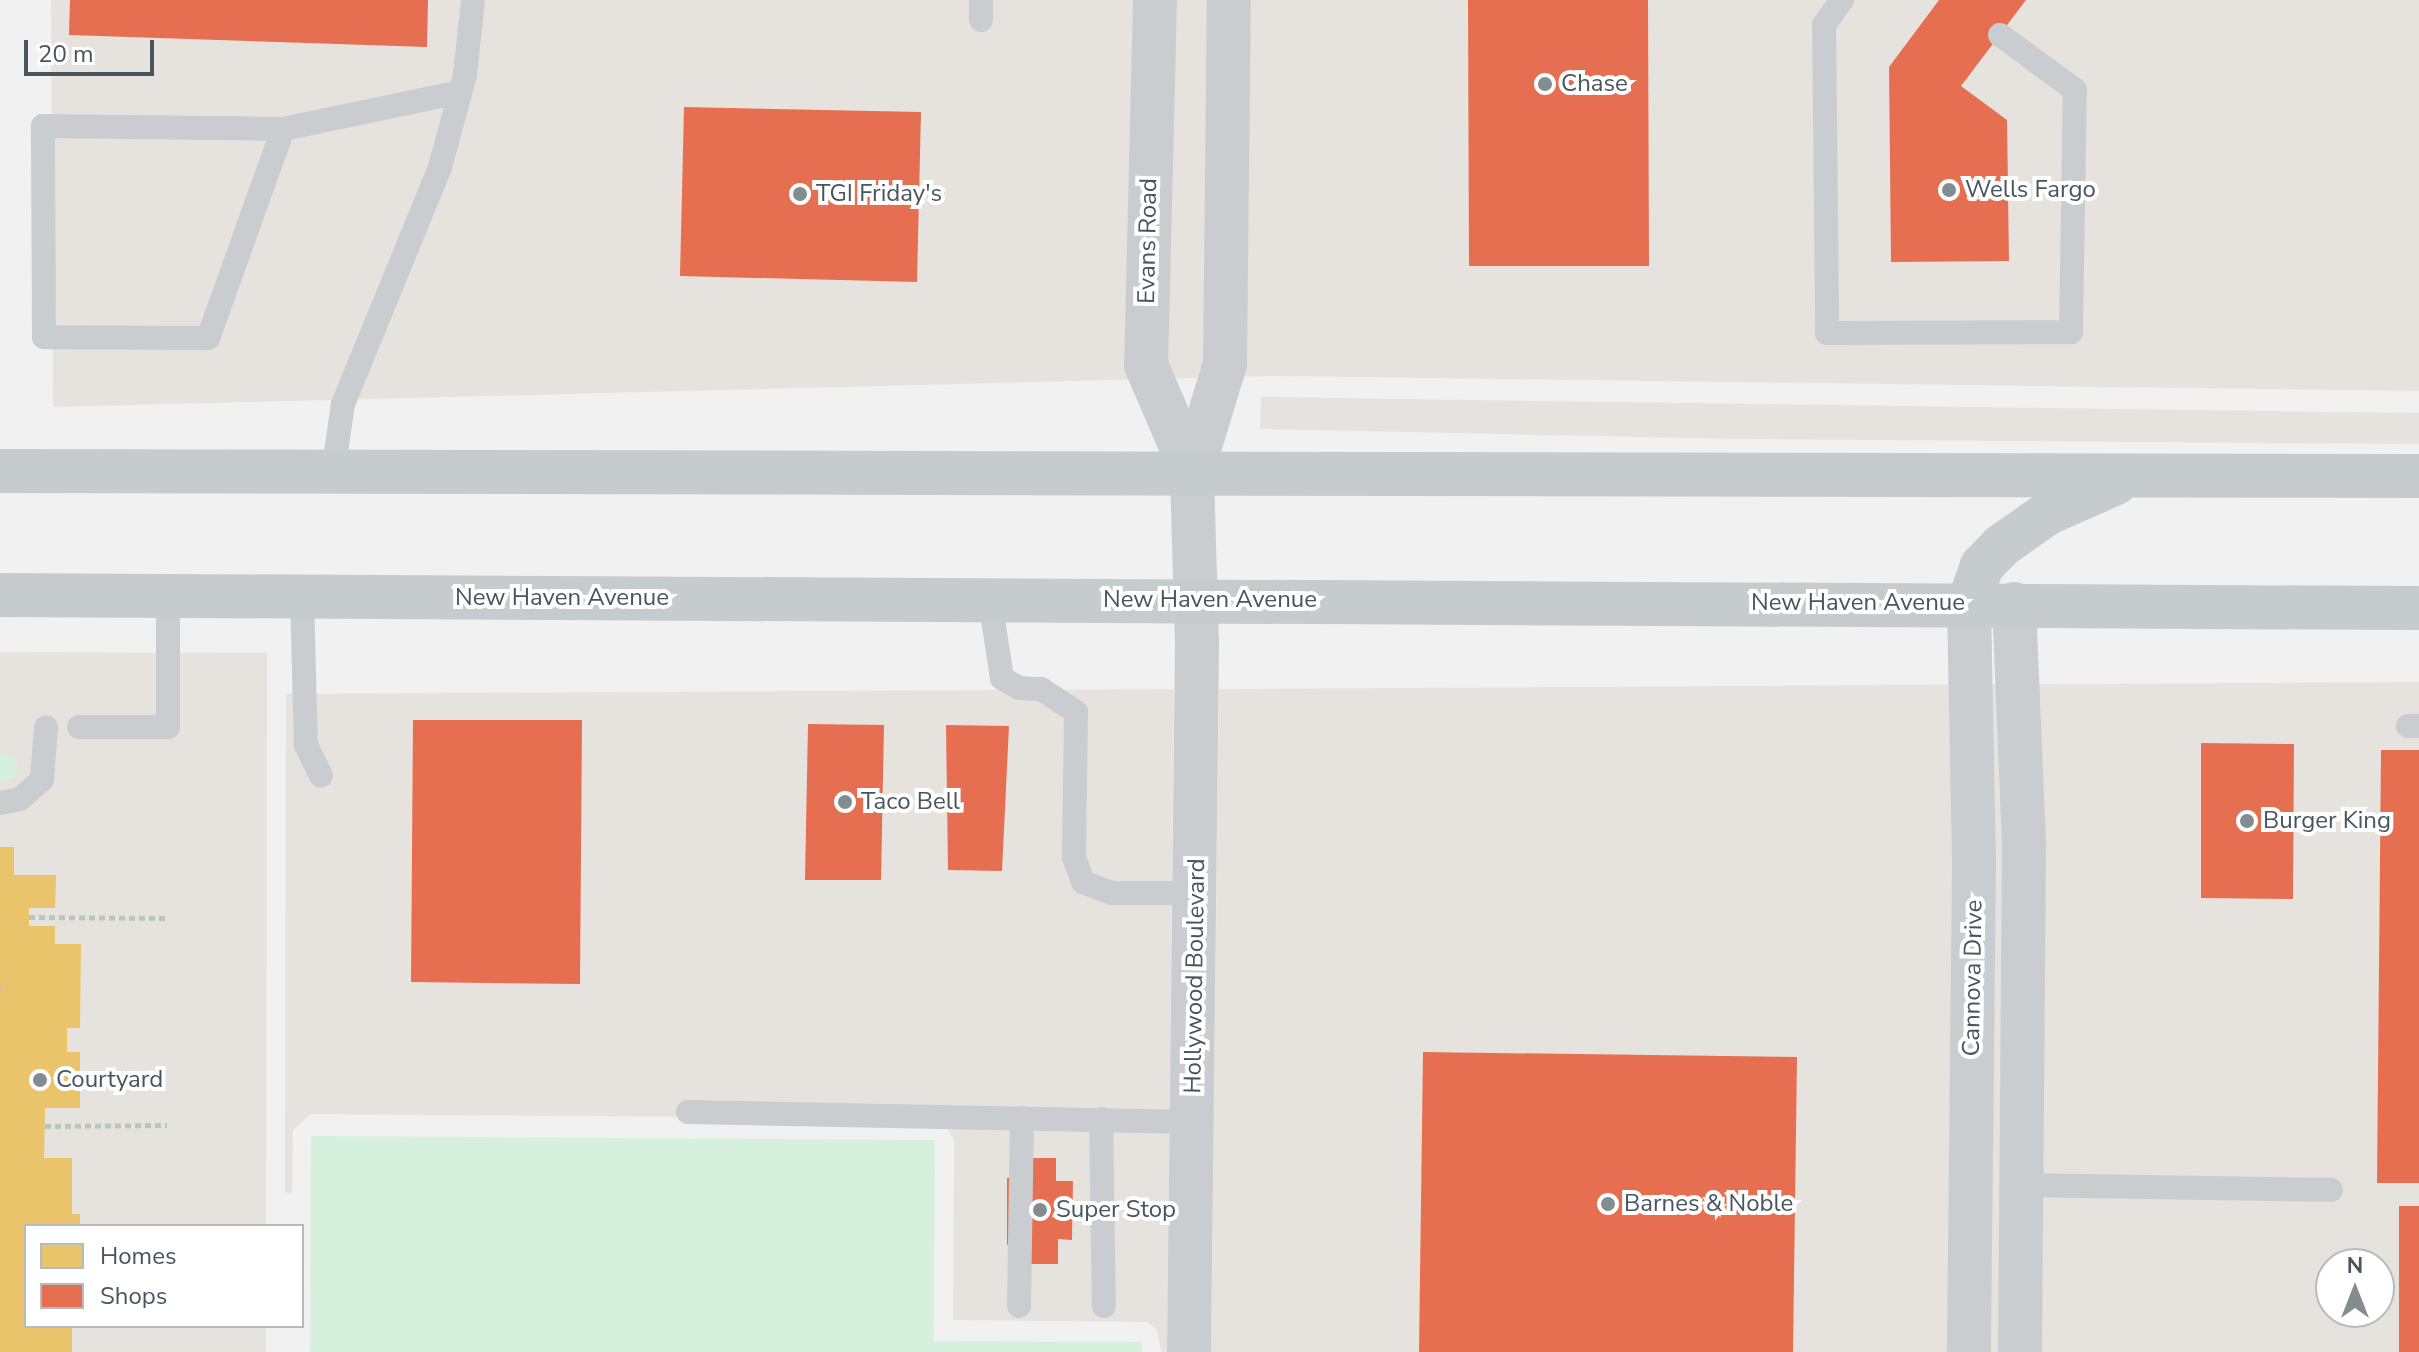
<!DOCTYPE html>
<style>
body{margin:0}
#map{position:relative;width:2419px;height:1352px;overflow:hidden;background:#f1f1f1;font-family:"Nunito Sans",sans-serif}
div>[style]{position:absolute}
[style*='--x']{left:calc(var(--x)*1px);top:calc(var(--y)*1px);width:calc(var(--w)*1px);rotate:calc(var(--a)*1deg)}
.commercial>*{inset:0;background:#e6e3df}
.green>*{inset:0;background:#d5f1dd}
.homes>*{inset:0;background:#e9c46a}
.shops>*{inset:0;background:#e76f51}
.path>*{height:5px;margin-top:-2.5px;transform-origin:0;background:repeating-linear-gradient(90deg,#b8c6c0 0 6px,transparent 0 10px)}
.service>*{height:24px;margin:-12px;padding:0 12px;transform-origin:12px;border-radius:12px;background:#cacdcf}
.minor>*{height:44px;margin:-22px;padding:0 22px;transform-origin:22px;border-radius:22px;background:#cacdcf}
.tertiary>*{height:44px;margin:-22px;padding:0 22px;transform-origin:22px;border-radius:22px;background:#cacdcf}
.primary>*{height:44px;margin:-22px;padding:0 22px;transform-origin:22px;border-radius:22px;background:#c6cbcd}
.dots>*{width:22px;height:22px;translate:-50% -50%;box-sizing:border-box;border:4px solid #fff;border-radius:50%}
span{translate:-50% -50%;white-space:nowrap;text-align:center;line-height:1.15;-webkit-text-stroke:8px #fff;paint-order:stroke}
.poi-label{font-size:24px;color:#47555e}
.left{translate:0 -50%;text-align:left}
.street-label{font-size:24px;color:#47555e}
.legend{position:absolute;left:24px;top:1224px;width:280px;height:104px;box-sizing:border-box;background:#fff;border:2px solid #b5bbbf;margin:0;padding:10px 14px;list-style:none;font-size:24px;color:#47555e}
.legend li{display:flex;align-items:center;gap:16px;height:40px}
.legend b{width:40px;border:2px solid #b5bbbf}
.north{position:absolute;left:2315px;top:1248px;width:80px;height:80px;box-sizing:border-box;background:#fff;border:2px solid #b5bbbf;border-radius:50%;rotate:0deg;font-size:22px;font-weight:700;line-height:32px;text-align:center;color:#47555e}
.north::after{content:'';display:block;margin:auto;width:28px;height:36px;background:#828c91;clip-path:polygon(50% 0,100% 100%,50% 72%,0 100%)}
.scale{position:absolute;left:24px;top:40px;width:130px;height:36px;box-sizing:border-box;border:4px solid #47555e;border-top:0;padding-left:10px;font-size:24px;line-height:28px;white-space:nowrap;color:#47555e;-webkit-text-stroke:6px #fff;paint-order:stroke}
</style>
<div id="map">
<div class="commercial">
<div style="clip-path:polygon(51px 0,2419px 0,2419px 391px,1273px 376px,53px 407px)"></div>
<div style="clip-path:polygon(1261px 397px,2419px 413px,2419px 444px,1735px 439px,1260px 429px)"></div>
<div style="clip-path:polygon(0 652px,267px 653px,266px 1226px,26px 1226px,26px 1326px,266px 1326px,266px 1352px,0 1352px)"></div>
<div style="clip-path:polygon(evenodd,2419px 682px,2419px 1352px,1211px 1352px,1219px 689px,2419px 682px,2331px 1264px,2379px 1264px,2379px 1312px,2331px 1312px,2331px 1264px)"></div>
<div style="clip-path:polygon(1174px 689px,1167px 1352px,1161px 1352px,1157px 1330px,1147px 1322px,953px 1320px,954px 1140px,941px 1119px,311px 1114px,293px 1130px,292px 1193px,285px 1193px,286px 694px)"></div>
</div>
<div class="green">
<div style="clip-path:polygon(0 753px,18px 760px,14px 778px,0 780px)"></div>
<div style="clip-path:polygon(311px 1136px,935px 1140px,934px 1341px,1142px 1342px,1142px 1352px,310px 1352px)"></div>
</div>
<div class="homes">
<div style="clip-path:polygon(0 847px,14px 847px,14px 875px,56px 875px,55px 908px,29px 908px,29px 926px,55px 926px,55px 944px,81px 944px,80px 1028px,67px 1028px,67px 1052px,80px 1052px,80px 1108px,45px 1108px,44px 1158px,72px 1158px,72px 1214px,80px 1214px,80px 1226px,26px 1226px,26px 1326px,72px 1326px,72px 1352px,0 1352px)"></div>
</div>
<div class="shops">
<div style="clip-path:polygon(70px 0,428px 0,427px 47px,69px 35px)"></div>
<div style="clip-path:polygon(1468px 0,1648px 0,1649px 266px,1469px 266px)"></div>
<div style="clip-path:polygon(1939px 0,2026px 0,1961px 86px,2007px 120px,2009px 261px,1891px 262px,1889px 67px)"></div>
<div style="clip-path:polygon(684px 107px,921px 112px,917px 282px,680px 276px)"></div>
<div style="clip-path:polygon(413px 720px,582px 720px,580px 984px,411px 982px)"></div>
<div style="clip-path:polygon(808px 724px,884px 725px,881px 880px,805px 880px)"></div>
<div style="clip-path:polygon(946px 725px,1009px 726px,1002px 871px,948px 870px)"></div>
<div style="clip-path:polygon(2201px 743px,2294px 744px,2293px 899px,2201px 898px)"></div>
<div style="clip-path:polygon(2381px 750px,2419px 750px,2419px 1183px,2377px 1183px)"></div>
<div style="clip-path:polygon(1423px 1052px,1797px 1057px,1793px 1352px,1419px 1352px)"></div>
<div style="clip-path:polygon(1030px 1158px,1056px 1158px,1056px 1181px,1073px 1181px,1072px 1240px,1058px 1239px,1058px 1264px,1026px 1264px,1026px 1245px,1007px 1245px,1007px 1178px,1030px 1178px)"></div>
<div style="clip-path:polygon(2399px 1206px,2419px 1206px,2419px 1352px,2399px 1352px)"></div>
</div>
<div class="path">
<div style="--x:29;--y:917;--w:139;--a:0.4"></div>
<div style="--x:0;--y:989;--w:1;--a:0"></div>
<div style="--x:45;--y:1126;--w:122;--a:-0.5"></div>
</div>
<div class="service">
<div style="--x:981;--y:0;--w:20;--a:90"></div>
<div style="--x:1842;--y:0;--w:31;--a:126"></div>
<div style="--x:1824;--y:25;--w:308;--a:89.4"></div>
<div style="--x:1827;--y:333;--w:244;--a:-0.2"></div>
<div style="--x:2071;--y:332;--w:242;--a:-89.1"></div>
<div style="--x:2075;--y:90;--w:93;--a:-143.7"></div>
<div style="--x:283;--y:129;--w:222;--a:109.7"></div>
<div style="--x:208;--y:338;--w:164;--a:-179.7"></div>
<div style="--x:44;--y:337;--w:211;--a:-90.3"></div>
<div style="--x:43;--y:126;--w:240;--a:0.7"></div>
<div style="--x:283;--y:129;--w:181;--a:-11.8"></div>
<div style="--x:333;--y:473;--w:70;--a:-81.8"></div>
<div style="--x:343;--y:404;--w:256;--a:-67.7"></div>
<div style="--x:440;--y:167;--w:95;--a:-74.8"></div>
<div style="--x:465;--y:75;--w:75;--a:-83.9"></div>
<div style="--x:302;--y:597;--w:148;--a:88.5"></div>
<div style="--x:306;--y:745;--w:34;--a:64"></div>
<div style="--x:990;--y:599;--w:80;--a:81.4"></div>
<div style="--x:1002;--y:678;--w:20;--a:30"></div>
<div style="--x:1019;--y:688;--w:22;--a:3"></div>
<div style="--x:1041;--y:689;--w:42;--a:33.3"></div>
<div style="--x:1076;--y:712;--w:145;--a:90.8"></div>
<div style="--x:1074;--y:857;--w:27;--a:70"></div>
<div style="--x:1083;--y:882;--w:30;--a:21"></div>
<div style="--x:1111;--y:893;--w:85;--a:0"></div>
<div style="--x:2408;--y:726;--w:11;--a:0"></div>
<div style="--x:79;--y:727;--w:89;--a:0"></div>
<div style="--x:168;--y:727;--w:131;--a:-90"></div>
<div style="--x:0;--y:803;--w:20;--a:-11"></div>
<div style="--x:20;--y:799;--w:29;--a:-41"></div>
<div style="--x:42;--y:780;--w:53;--a:-85.7"></div>
<div style="--x:688;--y:1112;--w:505;--a:1.13"></div>
<div style="--x:1101;--y:1119;--w:187;--a:89.1"></div>
<div style="--x:2021;--y:1185;--w:310;--a:0.9"></div>
<div style="--x:1019;--y:1306;--w:188;--a:-89.1"></div>
</div>
<div class="minor">
<div style="--x:1969;--y:603;--w:263;--a:88.9"></div>
<div style="--x:1974;--y:866;--w:486;--a:90.6"></div>
<div style="--x:2014;--y:604;--w:241;--a:87.6"></div>
<div style="--x:2024;--y:845;--w:507;--a:90.45"></div>
</div>
<div class="tertiary">
<div style="--x:1155;--y:0;--w:365;--a:91.4"></div>
<div style="--x:1146;--y:365;--w:116;--a:66.7"></div>
<div style="--x:1189;--y:1352;--w:709;--a:-89.35"></div>
<div style="--x:1197;--y:643;--w:171;--a:-91.7"></div>
<div style="--x:1192;--y:472;--w:113;--a:-73"></div>
<div style="--x:1225;--y:364;--w:364;--a:-89.4"></div>
</div>
<div class="primary">
<div style="--x:0;--y:471;--w:2419;--a:0.12"></div>
<div style="--x:0;--y:595;--w:2419;--a:0.31"></div>
<div style="--x:1969;--y:603;--w:39;--a:-71"></div>
<div style="--x:1982;--y:566;--w:28;--a:-46"></div>
<div style="--x:2001;--y:546;--w:57;--a:-35.1"></div>
<div style="--x:2048;--y:513;--w:74;--a:-23.8"></div>
</div>
<div class="dots">
<div style="left:1545px;top:84px;background:#828c91"></div>
<div style="left:1949px;top:190px;background:#828c91"></div>
<div style="left:800px;top:194px;background:#828c91"></div>
<div style="left:845px;top:802px;background:#828c91"></div>
<div style="left:2247px;top:821px;background:#828c91"></div>
<div style="left:40px;top:1080px;background:#828c91"></div>
<div style="left:1608px;top:1204px;background:#828c91"></div>
<div style="left:1040px;top:1210px;background:#828c91"></div>
</div>
<div class="poi-label">
<span class="left" style="left:1561px;top:84px">Chase</span>
<span class="left" style="left:1965px;top:190px">Wells Fargo</span>
<span class="left" style="left:816px;top:194px">TGI Friday's</span>
<span class="left" style="left:861px;top:802px">Taco Bell</span>
<span class="left" style="left:2263px;top:821px">Burger King</span>
<span class="left" style="left:56px;top:1080px">Courtyard</span>
<span class="left" style="left:1624px;top:1204px">Barnes &amp; Noble</span>
<span class="left" style="left:1056px;top:1210px">Super Stop</span>
</div>
<div class="street-label">
<span style="left:1148px;top:241px;rotate:-89deg">Evans Road</span>
<span style="left:562px;top:598px">New Haven Avenue</span>
<span style="left:1210px;top:600px">New Haven Avenue</span>
<span style="left:1858px;top:603px">New Haven Avenue</span>
<span style="left:1195px;top:976px;rotate:-89deg">Hollywood Boulevard</span>
<span style="left:1973px;top:978px;rotate:-89deg">Cannova Drive</span>
</div>
<ul class="legend">
<li><b style="height:22px;background:#e9c46a"></b>Homes</li>
<li><b style="height:22px;background:#e76f51"></b>Shops</li>
</ul>
<div class="north">N</div>
<div class="scale">20 m</div>
</div>
